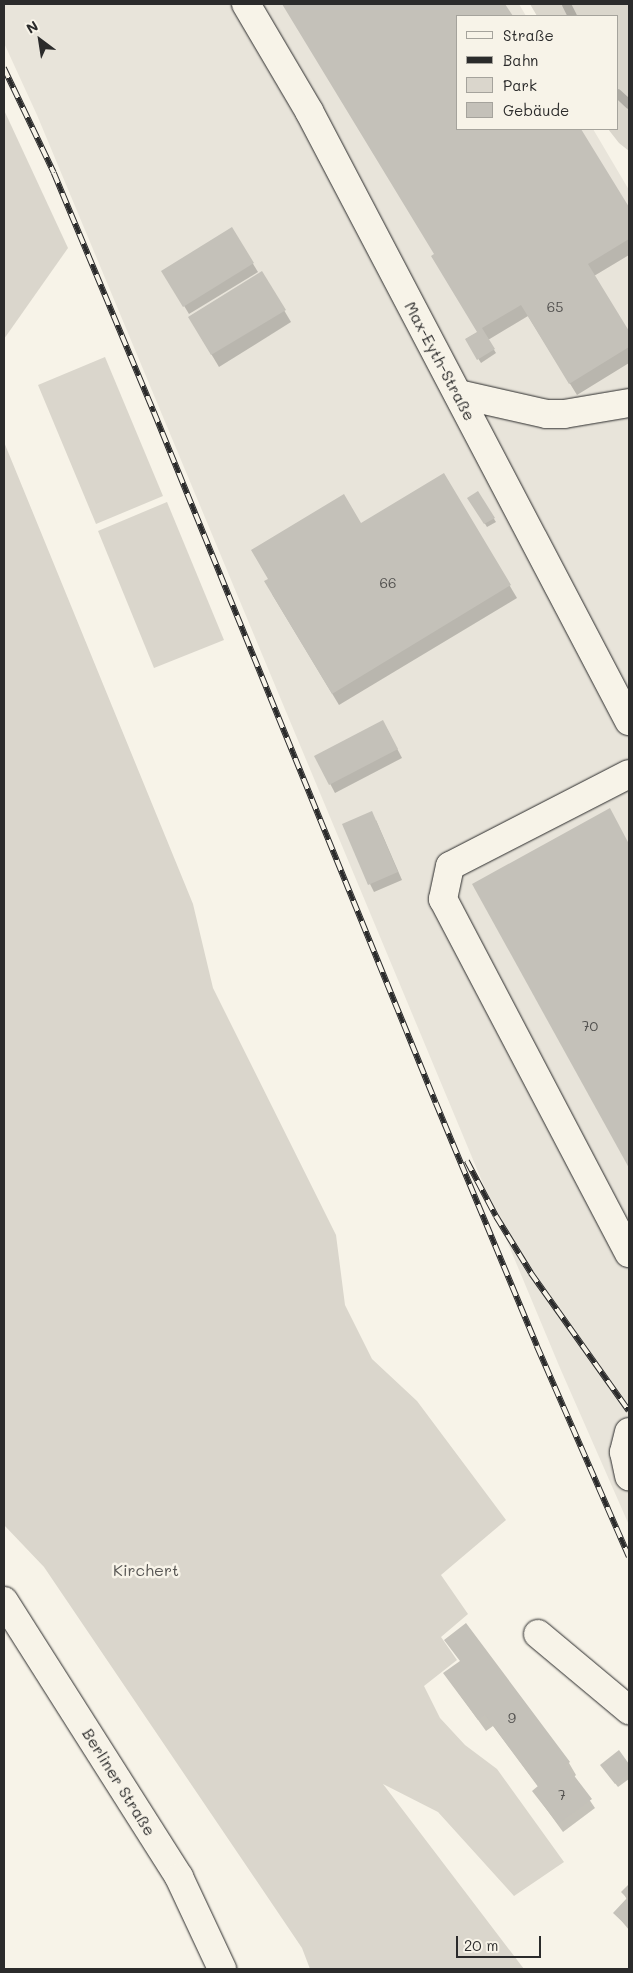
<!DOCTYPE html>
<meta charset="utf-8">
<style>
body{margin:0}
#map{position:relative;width:633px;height:1973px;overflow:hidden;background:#f7f3e8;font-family:Mali,sans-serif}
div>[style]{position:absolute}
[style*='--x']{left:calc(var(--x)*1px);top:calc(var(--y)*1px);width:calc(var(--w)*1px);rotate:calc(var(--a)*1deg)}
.built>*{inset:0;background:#e8e4da}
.green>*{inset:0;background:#dad6cc}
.shadow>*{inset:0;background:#0003}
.stream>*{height:9px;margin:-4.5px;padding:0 4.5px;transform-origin:4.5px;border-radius:4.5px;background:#afaca4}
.building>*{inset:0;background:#c4c1b9}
.roads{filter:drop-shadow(0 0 1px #2b2b2b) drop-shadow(0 0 1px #2b2b2b)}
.minor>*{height:28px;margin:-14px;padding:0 14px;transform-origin:14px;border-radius:14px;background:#f7f3e8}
.rail>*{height:5.5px;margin-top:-2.75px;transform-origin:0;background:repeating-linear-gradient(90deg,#f7f3e8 0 11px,#2b2b2b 0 22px);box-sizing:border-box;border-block:1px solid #2b2b2b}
span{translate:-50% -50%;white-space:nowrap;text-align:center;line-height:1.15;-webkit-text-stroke:5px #f7f3e8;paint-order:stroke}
.number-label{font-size:14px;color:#51504e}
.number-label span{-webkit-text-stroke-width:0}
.street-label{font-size:16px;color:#2b2b2b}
.park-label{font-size:16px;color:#575653}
.frame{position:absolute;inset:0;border:5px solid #2b2b2b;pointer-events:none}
.legend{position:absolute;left:456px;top:15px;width:162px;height:115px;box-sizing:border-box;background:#f7f3e8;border:1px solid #a5a39c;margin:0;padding:6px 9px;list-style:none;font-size:15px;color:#2b2b2b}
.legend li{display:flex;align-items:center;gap:10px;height:25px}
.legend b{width:25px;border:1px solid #a5a39c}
.north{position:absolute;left:15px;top:15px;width:50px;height:50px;-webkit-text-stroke:4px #f7f3e8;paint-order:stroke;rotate:329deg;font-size:14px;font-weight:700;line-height:20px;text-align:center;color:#2b2b2b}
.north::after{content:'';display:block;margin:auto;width:18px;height:22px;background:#2b2b2b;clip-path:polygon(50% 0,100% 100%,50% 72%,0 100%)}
.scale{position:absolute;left:456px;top:1936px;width:85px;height:22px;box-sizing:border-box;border:2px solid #2b2b2b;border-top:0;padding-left:6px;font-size:15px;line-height:18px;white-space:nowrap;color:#2b2b2b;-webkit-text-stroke:4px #f7f3e8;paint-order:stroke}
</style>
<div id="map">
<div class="built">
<div style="clip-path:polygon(4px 4px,519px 4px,526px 16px,457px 16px,457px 129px,593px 129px,629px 190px,629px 1525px,560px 1368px,37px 115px,4px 43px)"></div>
</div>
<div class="green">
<div style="clip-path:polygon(530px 4px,629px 4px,629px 151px,619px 143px,608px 129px,617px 129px,617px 16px,537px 16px)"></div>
<div style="clip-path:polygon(4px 110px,68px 248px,4px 339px)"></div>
<div style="clip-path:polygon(105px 357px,163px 496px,96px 524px,38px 385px)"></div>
<div style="clip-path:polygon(4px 442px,193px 904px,213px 988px,336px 1235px,345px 1305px,372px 1359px,417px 1401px,506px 1520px,441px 1575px,468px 1614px,441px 1637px,457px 1660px,424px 1686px,440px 1718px,465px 1745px,497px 1769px,564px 1862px,514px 1896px,438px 1812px,383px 1784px,524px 1969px,310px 1969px,302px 1948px,44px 1567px,4px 1525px)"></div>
<div style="clip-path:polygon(167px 502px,224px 640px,154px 668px,98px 531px)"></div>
</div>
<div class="shadow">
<div style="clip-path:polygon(283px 4px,504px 4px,511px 16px,457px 16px,457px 129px,580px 129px,629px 210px,629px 255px,594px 276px,629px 334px,629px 363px,577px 395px,528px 316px,488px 340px,496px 353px,481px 363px,466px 339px,478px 332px,436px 254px)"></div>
<div style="clip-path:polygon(232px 229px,258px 272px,189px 314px,163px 271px)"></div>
<div style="clip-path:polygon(262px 273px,291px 322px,219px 367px,189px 317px)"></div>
<div style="clip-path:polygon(444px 475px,517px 598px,339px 705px,272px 594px)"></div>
<div style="clip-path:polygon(478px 493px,496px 522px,487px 527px,469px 498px)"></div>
<div style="clip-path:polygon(387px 729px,402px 758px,335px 793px,316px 757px)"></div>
<div style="clip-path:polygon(609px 810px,629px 846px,629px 1165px,474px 885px)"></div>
<div style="clip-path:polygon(376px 820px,402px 880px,374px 892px,370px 884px)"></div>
<div style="clip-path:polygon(466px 1625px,569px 1763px,576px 1775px,574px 1777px,595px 1808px,563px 1832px,539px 1799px,539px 1788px,493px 1726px,486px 1731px,445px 1674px,461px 1662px)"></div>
<div style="clip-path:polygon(619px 1752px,629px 1766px,629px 1779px,618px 1787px,604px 1769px)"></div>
<div style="clip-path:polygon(629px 1886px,629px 1930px,615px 1913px,627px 1900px,623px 1892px)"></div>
</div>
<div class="stream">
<div style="--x:566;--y:4;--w:13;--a:63"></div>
<div style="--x:617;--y:93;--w:16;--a:43"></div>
</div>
<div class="building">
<div style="clip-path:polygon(282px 4px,505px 4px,513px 16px,457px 16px,457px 129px,581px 129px,629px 207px,629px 239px,588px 264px,629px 331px,629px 347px,569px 384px,521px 305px,482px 328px,495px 349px,477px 360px,465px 339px,477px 332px,431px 256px,434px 254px)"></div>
<div style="clip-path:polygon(232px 227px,254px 263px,183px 307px,161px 271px)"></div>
<div style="clip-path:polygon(262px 271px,286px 310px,211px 355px,188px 317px)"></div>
<div style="clip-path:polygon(444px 473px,511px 585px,332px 694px,264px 581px,268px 579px,251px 550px,344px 494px,361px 523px)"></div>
<div style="clip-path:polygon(478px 491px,495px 518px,484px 524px,467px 498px)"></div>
<div style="clip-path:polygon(383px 720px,398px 749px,329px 785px,314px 756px)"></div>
<div style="clip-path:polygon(610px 808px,629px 844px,629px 1168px,472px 884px)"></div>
<div style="clip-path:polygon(372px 811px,398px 872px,368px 885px,342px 824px)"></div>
<div style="clip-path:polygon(466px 1623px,570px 1762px,566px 1765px,592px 1799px,558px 1824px,532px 1791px,538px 1786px,485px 1715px,478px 1720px,443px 1673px,460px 1661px,444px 1640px)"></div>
<div style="clip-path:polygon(619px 1750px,629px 1764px,629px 1773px,615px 1784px,600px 1765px)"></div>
<div style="clip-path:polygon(629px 1884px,629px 1928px,613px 1913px,627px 1898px,621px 1892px)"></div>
</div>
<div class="roads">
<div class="minor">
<div style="--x:246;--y:4;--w:124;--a:59.5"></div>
<div style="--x:309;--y:111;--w:689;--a:62.32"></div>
<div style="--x:458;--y:394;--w:91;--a:12.7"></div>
<div style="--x:547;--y:414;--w:17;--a:0"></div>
<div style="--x:564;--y:414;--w:66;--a:-9.6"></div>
<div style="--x:629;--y:774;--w:201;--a:152.8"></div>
<div style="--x:450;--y:866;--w:34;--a:102"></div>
<div style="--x:443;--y:899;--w:400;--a:62.3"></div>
<div style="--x:629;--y:1432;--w:21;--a:104"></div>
<div style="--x:624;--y:1452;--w:25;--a:78"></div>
<div style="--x:4;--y:1601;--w:327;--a:57.6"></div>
<div style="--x:179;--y:1877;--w:102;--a:64.9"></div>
<div style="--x:538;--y:1634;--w:119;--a:39.9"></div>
</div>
</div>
<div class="rail">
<div style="--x:4;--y:68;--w:116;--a:64.5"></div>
<div style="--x:54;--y:173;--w:259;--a:67.3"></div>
<div style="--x:154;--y:412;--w:746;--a:67.8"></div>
<div style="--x:436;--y:1103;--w:263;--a:67.4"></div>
<div style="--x:537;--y:1346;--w:230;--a:66.4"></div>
<div style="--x:467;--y:1161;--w:62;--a:62.2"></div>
<div style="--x:496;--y:1216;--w:67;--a:58.4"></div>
<div style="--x:531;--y:1273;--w:169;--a:54.6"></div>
</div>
<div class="number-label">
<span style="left:555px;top:307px">65</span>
<span style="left:388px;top:583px">66</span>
<span style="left:590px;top:1026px">70</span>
<span style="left:512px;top:1718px">9</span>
<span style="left:562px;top:1795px">7</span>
</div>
<div class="street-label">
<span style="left:440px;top:361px;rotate:62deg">Max-Eyth-Straße</span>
<span style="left:119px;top:1782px;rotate:58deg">Berliner Straße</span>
</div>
<div class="park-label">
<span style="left:146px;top:1570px">Kirchert</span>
</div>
<div class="frame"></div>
<ul class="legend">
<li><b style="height:6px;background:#f7f3e8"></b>Straße</li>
<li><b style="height:6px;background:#2b2b2b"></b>Bahn</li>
<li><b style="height:14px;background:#dad6cc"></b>Park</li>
<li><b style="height:14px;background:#c4c1b9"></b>Gebäude</li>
</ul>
<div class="north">N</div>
<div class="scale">20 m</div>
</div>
